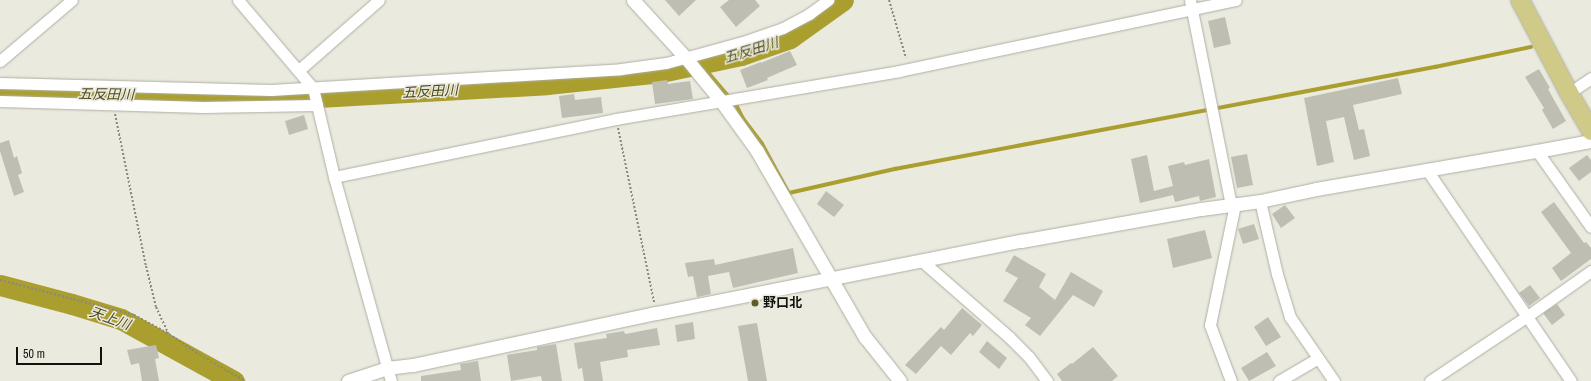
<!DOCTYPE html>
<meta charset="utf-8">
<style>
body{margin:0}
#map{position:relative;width:1591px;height:381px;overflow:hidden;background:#ebeadf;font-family:"Archivo Narrow","Noto Sans JP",sans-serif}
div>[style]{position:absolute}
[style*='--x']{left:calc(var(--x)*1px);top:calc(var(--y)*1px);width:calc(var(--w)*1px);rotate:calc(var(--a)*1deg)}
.stream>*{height:3.5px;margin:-1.75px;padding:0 1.75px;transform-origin:1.75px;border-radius:1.75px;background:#aa9f2e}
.river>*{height:21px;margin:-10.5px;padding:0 10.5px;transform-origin:10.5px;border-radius:10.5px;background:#aa9f2e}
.building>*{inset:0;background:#bfbeb3}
.path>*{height:2px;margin-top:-1px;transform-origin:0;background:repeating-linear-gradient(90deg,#888880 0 2px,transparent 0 4px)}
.roads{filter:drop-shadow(0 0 1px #afaea4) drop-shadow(0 0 1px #afaea4)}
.minor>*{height:11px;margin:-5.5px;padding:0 5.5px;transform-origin:5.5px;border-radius:5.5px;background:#fff}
.tertiary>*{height:13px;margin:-6.5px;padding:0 6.5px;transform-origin:6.5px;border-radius:6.5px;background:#fff}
.trunk>*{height:18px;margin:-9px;padding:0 9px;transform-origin:9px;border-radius:9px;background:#d0ca88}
.dots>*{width:11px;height:11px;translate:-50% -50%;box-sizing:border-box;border:2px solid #ebeadf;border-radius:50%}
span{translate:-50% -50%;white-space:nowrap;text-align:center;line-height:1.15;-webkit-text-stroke:3px #ebeadf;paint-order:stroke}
.poi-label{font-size:13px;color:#12120e;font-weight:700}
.left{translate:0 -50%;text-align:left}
.water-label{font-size:14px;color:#4f4b1e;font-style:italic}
.scale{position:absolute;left:16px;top:347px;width:86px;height:18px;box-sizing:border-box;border:2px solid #12120e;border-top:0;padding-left:5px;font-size:12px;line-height:14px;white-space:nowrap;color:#12120e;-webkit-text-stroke:3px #ebeadf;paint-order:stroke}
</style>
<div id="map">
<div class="stream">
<div style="--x:701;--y:64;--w:55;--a:49.4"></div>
<div style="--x:737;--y:106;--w:13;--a:63"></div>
<div style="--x:743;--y:118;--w:31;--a:53"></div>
<div style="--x:762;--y:143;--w:57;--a:61.6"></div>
<div style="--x:789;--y:193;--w:109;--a:-12.8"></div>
<div style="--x:895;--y:169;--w:550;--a:-10.7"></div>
<div style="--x:1435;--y:67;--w:98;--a:-11.8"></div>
</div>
<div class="river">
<div style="--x:0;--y:93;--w:318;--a:0.7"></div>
<div style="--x:318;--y:97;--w:229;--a:-3.2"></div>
<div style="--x:547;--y:84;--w:115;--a:-6"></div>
<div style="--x:661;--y:72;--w:82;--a:-12"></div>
<div style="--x:741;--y:55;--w:52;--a:-19.1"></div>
<div style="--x:790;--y:38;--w:65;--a:-35.6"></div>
<div style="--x:0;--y:285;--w:74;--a:14.8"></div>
<div style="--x:72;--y:304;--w:51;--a:17"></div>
<div style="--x:121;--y:319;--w:129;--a:28.8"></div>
</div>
<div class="building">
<div style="clip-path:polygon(665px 0,696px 0,679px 16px)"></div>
<div style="clip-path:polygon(729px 0,755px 0,760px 6px,736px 27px,720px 7px)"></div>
<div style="clip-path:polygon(1225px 17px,1231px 44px,1214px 48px,1208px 21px)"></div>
<div style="clip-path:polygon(790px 51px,797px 65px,767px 78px,768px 80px,747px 88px,740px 70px,761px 62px,761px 63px)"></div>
<div style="clip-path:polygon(1539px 69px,1550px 88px,1548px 89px,1566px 121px,1553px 129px,1542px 110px,1544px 108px,1525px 77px)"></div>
<div style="clip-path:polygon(1398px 78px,1402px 94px,1353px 105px,1359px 130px,1364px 129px,1370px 156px,1354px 160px,1344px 117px,1326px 121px,1334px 162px,1317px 166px,1304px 98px)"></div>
<div style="clip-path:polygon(667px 80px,668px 84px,690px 81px,693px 99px,655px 104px,652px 82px)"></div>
<div style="clip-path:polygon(574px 94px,575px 100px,601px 97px,603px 113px,562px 118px,559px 96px)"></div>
<div style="clip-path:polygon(304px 115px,308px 129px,289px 135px,285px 121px)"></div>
<div style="clip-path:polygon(9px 140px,14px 158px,17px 156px,22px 173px,18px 175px,24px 192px,14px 196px,0 151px,0 143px)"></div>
<div style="clip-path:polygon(1247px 154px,1253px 185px,1237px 188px,1231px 157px)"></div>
<div style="clip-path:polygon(1147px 155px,1154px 191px,1173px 186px,1168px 166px,1184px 162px,1185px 165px,1209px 159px,1216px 197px,1200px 201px,1199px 196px,1175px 202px,1173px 195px,1140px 203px,1131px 159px)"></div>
<div style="clip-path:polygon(1587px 155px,1591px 160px,1591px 172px,1579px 181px,1569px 168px)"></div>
<div style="clip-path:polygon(826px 191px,844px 205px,834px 217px,817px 204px)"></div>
<div style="clip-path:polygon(1554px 202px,1584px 243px,1586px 242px,1591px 248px,1591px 259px,1561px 281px,1552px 268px,1571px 253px,1541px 212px)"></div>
<div style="clip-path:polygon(1285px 205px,1295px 218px,1281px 228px,1272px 214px)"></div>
<div style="clip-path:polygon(1254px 224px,1259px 239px,1243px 244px,1238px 229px)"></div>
<div style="clip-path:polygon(1205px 230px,1212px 258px,1173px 268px,1167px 239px)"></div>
<div style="clip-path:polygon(793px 248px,798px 273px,733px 288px,729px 272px,708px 276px,711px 294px,697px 297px,693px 276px,688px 277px,685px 263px,714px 259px,715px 265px)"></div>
<div style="clip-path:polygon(1014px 255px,1046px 274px,1039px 287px,1055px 300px,1071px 272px,1103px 291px,1094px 307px,1073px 295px,1040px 336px,1025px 325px,1031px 318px,1003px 301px,1018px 278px,1005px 271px)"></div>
<div style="clip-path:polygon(1530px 285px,1540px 298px,1529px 306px,1519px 293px)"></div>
<div style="clip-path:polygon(1557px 304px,1565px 315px,1552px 325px,1543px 313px)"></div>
<div style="clip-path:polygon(962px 308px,982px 325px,973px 336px,970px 333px,951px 355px,941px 346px,916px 374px,905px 365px,941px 327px,944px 330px)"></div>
<div style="clip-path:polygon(1268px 317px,1281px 337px,1266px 346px,1254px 327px)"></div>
<div style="clip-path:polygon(693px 322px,695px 339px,677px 342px,675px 325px)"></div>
<div style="clip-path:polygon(757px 323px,767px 381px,748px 381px,738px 326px)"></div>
<div style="clip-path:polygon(657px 328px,660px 345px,627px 350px,628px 357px,600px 362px,603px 381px,584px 381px,582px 368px,578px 369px,574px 343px,607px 338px,606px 334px,624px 331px,625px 334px)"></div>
<div style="clip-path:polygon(987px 341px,1007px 358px,999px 369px,979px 352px)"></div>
<div style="clip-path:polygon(556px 344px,562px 381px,542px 381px,541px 376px,511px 381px,507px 355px,537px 350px,537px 347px)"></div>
<div style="clip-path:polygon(156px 345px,159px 358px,155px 359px,159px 381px,142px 381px,139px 363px,131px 365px,127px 350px)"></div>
<div style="clip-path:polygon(1093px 347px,1118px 376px,1112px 381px,1062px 381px,1057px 374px,1071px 363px,1072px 364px)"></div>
<div style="clip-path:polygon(1267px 352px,1276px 366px,1249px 381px,1241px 368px)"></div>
<div style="clip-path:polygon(478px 361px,481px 381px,421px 381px,421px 376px,461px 370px,460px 364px)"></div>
</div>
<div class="path">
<div style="--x:889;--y:0;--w:60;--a:73.7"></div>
<div style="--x:115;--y:114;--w:155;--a:78.5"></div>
<div style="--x:146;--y:266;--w:42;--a:76.3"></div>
<div style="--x:156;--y:307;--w:29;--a:65"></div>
<div style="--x:618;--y:128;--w:178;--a:78.3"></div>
<div style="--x:0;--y:280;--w:138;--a:14.6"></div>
<div style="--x:134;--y:315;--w:40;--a:28"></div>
<div style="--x:169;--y:334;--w:37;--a:34"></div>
<div style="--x:200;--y:355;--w:52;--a:30"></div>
</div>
<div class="roads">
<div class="minor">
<div style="--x:238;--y:0;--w:116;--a:49.6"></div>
<div style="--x:313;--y:88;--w:91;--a:76.7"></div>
<div style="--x:334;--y:177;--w:212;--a:74.4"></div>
<div style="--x:1190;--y:0;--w:209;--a:78.7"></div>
<div style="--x:0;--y:61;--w:94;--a:-40.3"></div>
<div style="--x:299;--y:70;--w:106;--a:-41.2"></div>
<div style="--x:0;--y:83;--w:271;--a:1.5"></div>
<div style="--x:271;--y:90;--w:351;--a:-3.4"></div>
<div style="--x:621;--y:69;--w:45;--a:-7.6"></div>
<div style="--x:666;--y:63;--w:80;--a:-15.3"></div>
<div style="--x:743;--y:42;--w:42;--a:-19.3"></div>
<div style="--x:783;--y:28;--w:30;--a:-28"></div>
<div style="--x:809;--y:14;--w:24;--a:-36"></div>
<div style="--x:1569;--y:93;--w:27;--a:-34"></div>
<div style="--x:0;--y:101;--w:203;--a:1.7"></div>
<div style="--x:203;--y:107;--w:114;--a:-1"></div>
<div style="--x:1537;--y:151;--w:93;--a:54.6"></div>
<div style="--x:1427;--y:170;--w:255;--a:55.7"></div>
<div style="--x:334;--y:177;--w:288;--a:-11.6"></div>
<div style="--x:616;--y:119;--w:287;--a:-9.6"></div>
<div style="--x:899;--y:71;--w:344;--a:-11.9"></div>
<div style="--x:1260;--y:201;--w:75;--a:76.9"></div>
<div style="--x:1277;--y:274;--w:45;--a:73.2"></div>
<div style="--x:1290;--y:317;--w:78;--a:55.5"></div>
<div style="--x:922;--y:261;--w:116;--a:41.1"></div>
<div style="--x:1009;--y:337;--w:28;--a:45"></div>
<div style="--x:1029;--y:357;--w:30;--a:53"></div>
<div style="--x:1231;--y:381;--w:60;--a:-110.6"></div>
<div style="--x:1210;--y:325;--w:124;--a:-78.3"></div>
<div style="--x:1279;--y:381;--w:45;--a:-30.5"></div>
<div style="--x:1430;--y:381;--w:115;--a:-33.7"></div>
<div style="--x:1526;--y:317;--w:80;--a:-35.3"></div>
</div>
<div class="tertiary">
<div style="--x:633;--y:0;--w:77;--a:47.6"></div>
<div style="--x:685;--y:57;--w:57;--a:50.7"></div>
<div style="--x:721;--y:101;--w:62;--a:54.2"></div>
<div style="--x:757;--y:151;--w:215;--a:59.9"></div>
<div style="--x:865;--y:337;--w:56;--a:51.5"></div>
<div style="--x:348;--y:381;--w:41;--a:-18.4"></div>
<div style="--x:387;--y:368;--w:26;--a:-7"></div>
<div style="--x:413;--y:365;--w:249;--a:-12.1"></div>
<div style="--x:656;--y:313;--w:372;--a:-11.2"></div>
<div style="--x:1021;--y:241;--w:183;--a:-10.1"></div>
<div style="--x:1201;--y:209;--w:60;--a:-7.7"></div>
<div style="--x:1260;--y:201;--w:57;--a:-12.1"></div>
<div style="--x:1316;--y:189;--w:224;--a:-9.8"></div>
<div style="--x:1537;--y:151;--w:55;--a:-10.5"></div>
</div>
<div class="trunk">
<div style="--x:1520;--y:0;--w:105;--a:62.2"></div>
<div style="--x:1569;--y:93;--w:44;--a:59.9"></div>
</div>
</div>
<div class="dots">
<div style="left:755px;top:303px;background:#605b27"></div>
</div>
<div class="poi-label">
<span class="left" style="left:763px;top:303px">野口北</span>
</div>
<div class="water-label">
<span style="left:751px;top:50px;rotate:-17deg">五反田川</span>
<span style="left:430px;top:91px;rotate:-3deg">五反田川</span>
<span style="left:106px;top:94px;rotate:1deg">五反田川</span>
<span style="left:110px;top:318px;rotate:20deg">天上川</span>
</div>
<div class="scale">50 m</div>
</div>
